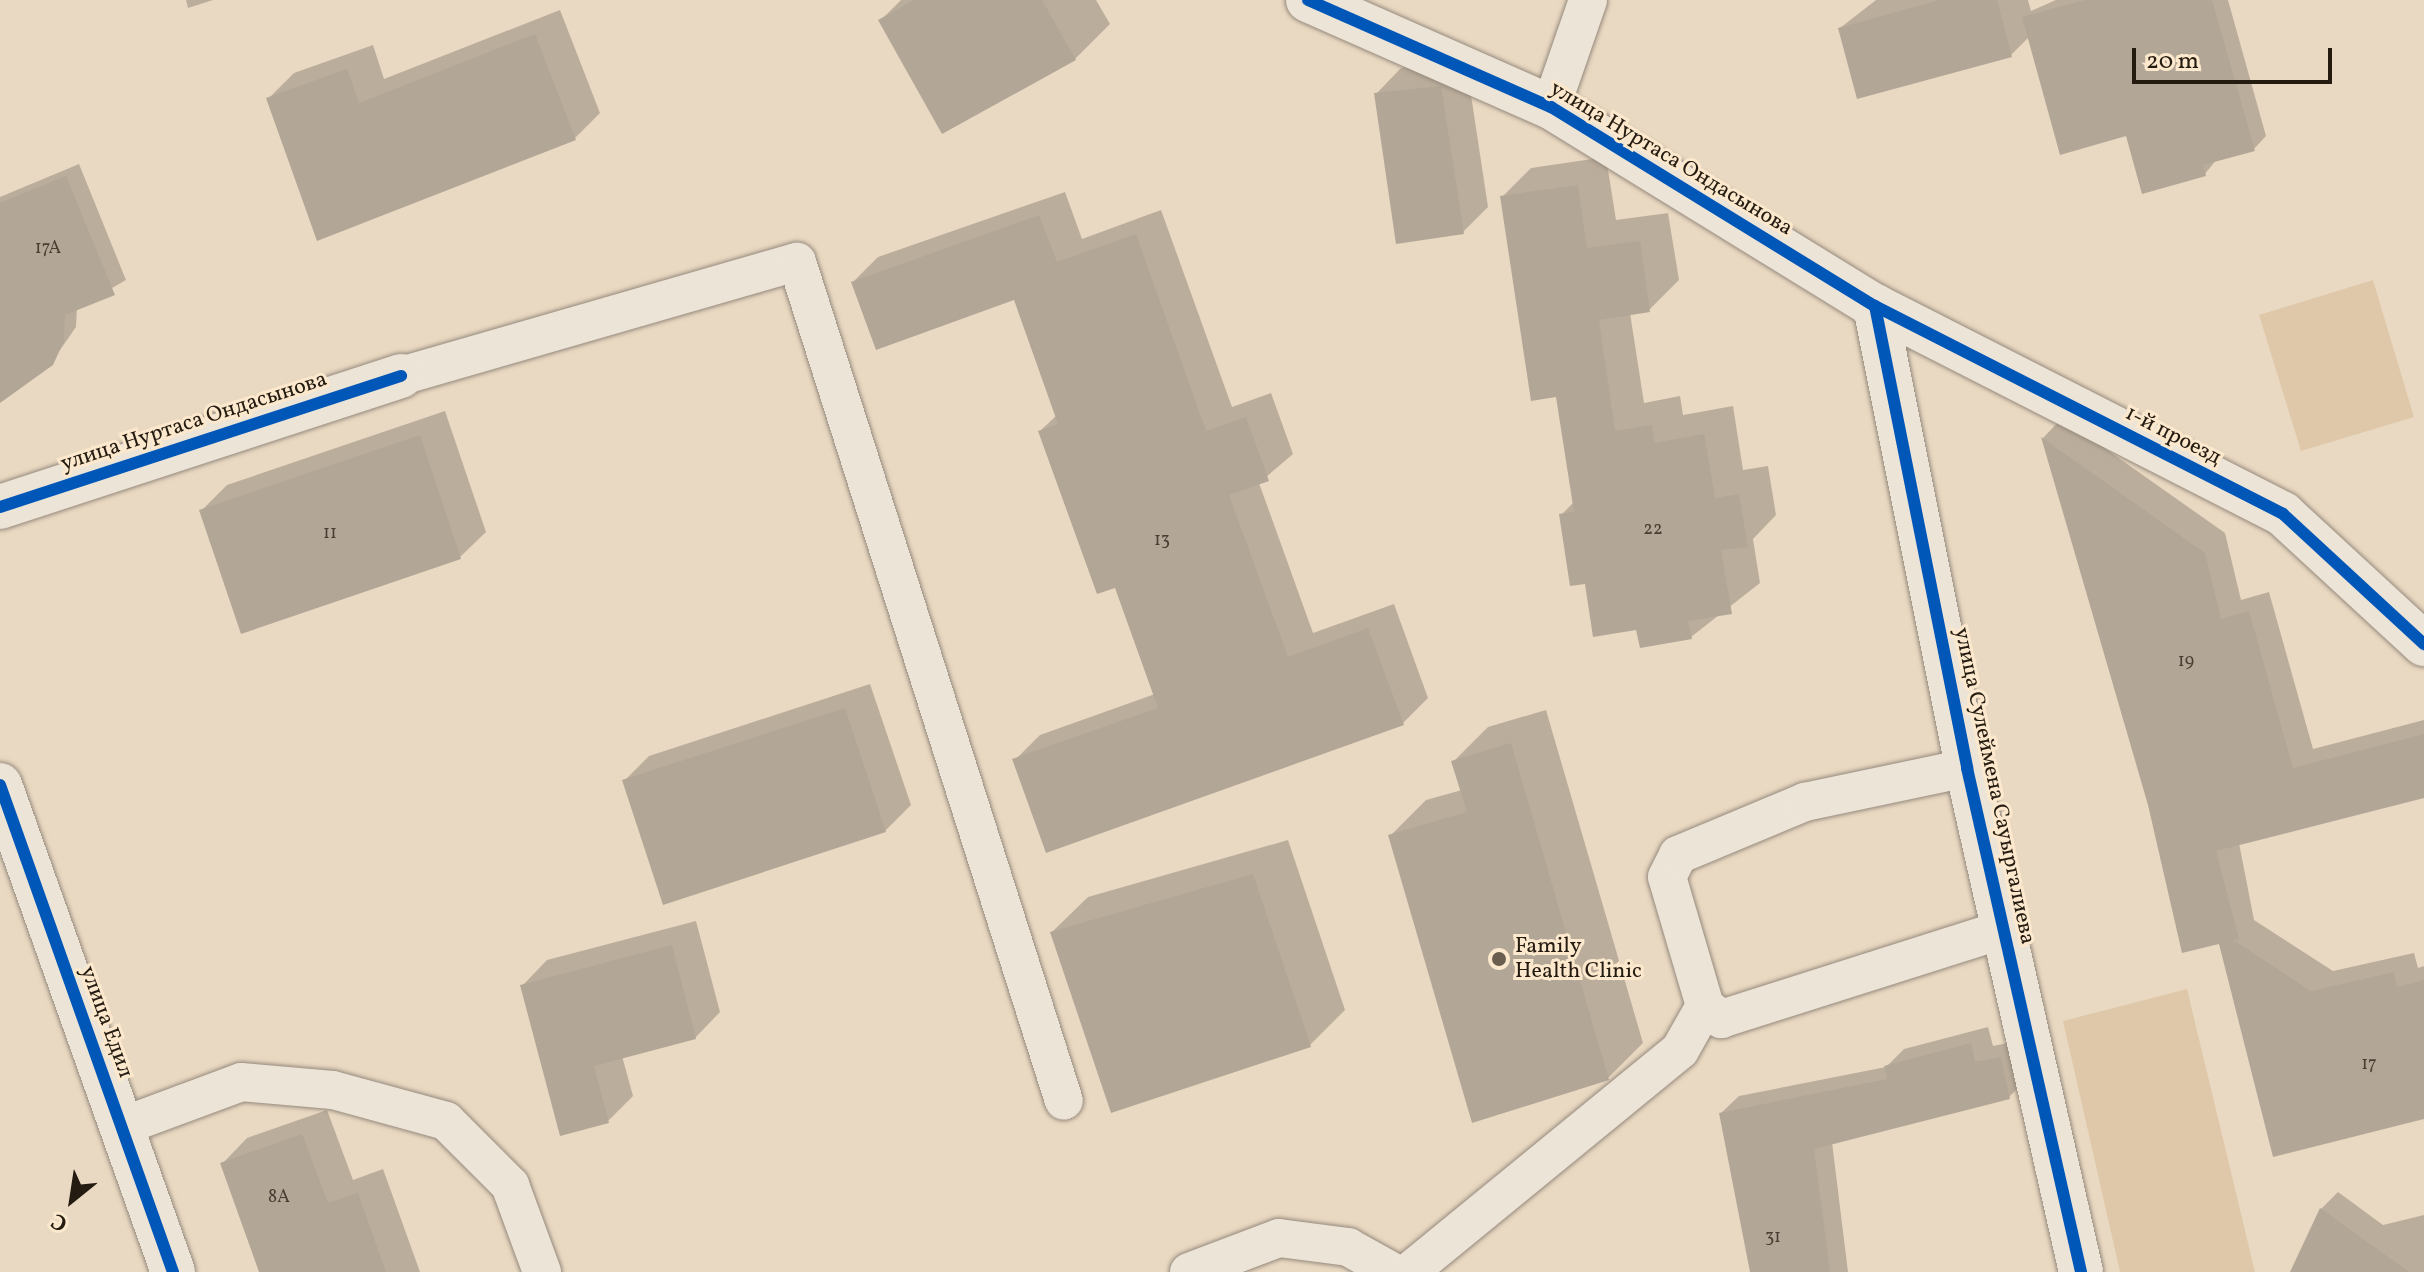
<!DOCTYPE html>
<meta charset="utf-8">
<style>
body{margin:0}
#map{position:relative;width:2424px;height:1272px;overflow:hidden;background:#ead9c2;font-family:Vollkorn,serif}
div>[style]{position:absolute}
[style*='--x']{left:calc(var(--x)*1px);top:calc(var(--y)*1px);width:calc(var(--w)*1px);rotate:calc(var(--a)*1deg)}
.green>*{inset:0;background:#dfc8aa}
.shadow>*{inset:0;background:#0003}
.building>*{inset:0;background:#b2a697}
.roads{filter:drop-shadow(0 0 2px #958a7d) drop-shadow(0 0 2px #958a7d)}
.service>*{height:38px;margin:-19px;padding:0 19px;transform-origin:19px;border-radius:19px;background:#ede4d8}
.minor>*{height:44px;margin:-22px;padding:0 22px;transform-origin:22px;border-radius:22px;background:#ede4d8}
.cycleway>*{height:12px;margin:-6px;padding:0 6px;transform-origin:6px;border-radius:6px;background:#0057b8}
.dots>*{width:22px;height:22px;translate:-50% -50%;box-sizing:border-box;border:4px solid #fce8cd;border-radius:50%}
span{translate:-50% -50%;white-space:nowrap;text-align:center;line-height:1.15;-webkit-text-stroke:6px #fce8cd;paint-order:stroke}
.number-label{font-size:18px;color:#483e32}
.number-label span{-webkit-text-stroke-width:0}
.street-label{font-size:22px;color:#241b11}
.poi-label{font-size:22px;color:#241b11}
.left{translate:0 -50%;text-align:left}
.north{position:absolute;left:32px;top:1160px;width:80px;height:80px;-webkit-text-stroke:6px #fce8cd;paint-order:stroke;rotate:210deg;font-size:22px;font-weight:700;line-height:32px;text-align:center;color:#241b11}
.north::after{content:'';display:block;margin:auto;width:28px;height:36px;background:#241b11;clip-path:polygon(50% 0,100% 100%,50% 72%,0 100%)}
.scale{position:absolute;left:2132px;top:48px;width:200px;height:36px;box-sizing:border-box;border:4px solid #241b11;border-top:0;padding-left:10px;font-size:24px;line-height:28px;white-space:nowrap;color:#241b11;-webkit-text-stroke:6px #fce8cd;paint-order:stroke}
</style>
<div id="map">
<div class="green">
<div style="clip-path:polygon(2373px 280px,2414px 417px,2301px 451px,2259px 315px)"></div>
<div style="clip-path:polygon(2187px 989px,2255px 1272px,2120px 1272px,2063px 1021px)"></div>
</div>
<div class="shadow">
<div style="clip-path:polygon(186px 0,213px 0,188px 8px)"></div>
<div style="clip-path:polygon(901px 0,1096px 0,1110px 24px,1075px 59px,881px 20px)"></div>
<div style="clip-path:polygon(1876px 0,2028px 0,2031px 11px,2056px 0,2228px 0,2266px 136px,2254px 149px,2217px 159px,2205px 174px,2127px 134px,2029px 37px,2011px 55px,1840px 28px)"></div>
<div style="clip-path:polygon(560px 10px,600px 113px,575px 138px,269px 98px,294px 73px,373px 45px,384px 79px)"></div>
<div style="clip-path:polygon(1466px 62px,1488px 207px,1463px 232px,1376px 94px,1401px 68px)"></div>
<div style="clip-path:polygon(1606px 157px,1616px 220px,1668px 213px,1679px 280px,1649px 310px,1630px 313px,1644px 403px,1680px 396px,1683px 415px,1733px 406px,1743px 470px,1768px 466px,1776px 515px,1753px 539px,1760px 583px,1691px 637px,1638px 628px,1586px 582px,1561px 515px,1574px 502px,1558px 395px,1502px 197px,1531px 168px)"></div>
<div style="clip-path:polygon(79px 164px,126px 280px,77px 308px,76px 327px,51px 363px,0 392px,0 197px)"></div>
<div style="clip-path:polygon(1065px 192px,1082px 239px,1161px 210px,1232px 407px,1271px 393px,1293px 454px,1259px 483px,1313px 633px,1394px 604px,1428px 698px,1403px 723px,1015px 760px,1040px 735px,1155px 694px,1116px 585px,1040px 431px,1057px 415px,1015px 298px,853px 282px,878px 257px)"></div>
<div style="clip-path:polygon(445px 411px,486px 532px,460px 557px,202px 510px,227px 485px)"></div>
<div style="clip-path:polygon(2062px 418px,2225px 533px,2241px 600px,2269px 592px,2313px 749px,2424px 720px,2424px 796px,2239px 843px,2254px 920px,2333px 971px,2414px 953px,2418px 968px,2424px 966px,2424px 1117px,2220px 941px,2150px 804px,2043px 438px)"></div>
<div style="clip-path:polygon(870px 684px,911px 805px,885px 831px,624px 781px,649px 756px)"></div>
<div style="clip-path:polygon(1546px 710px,1643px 1043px,1608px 1078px,1391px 835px,1426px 800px,1462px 790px,1453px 762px,1488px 727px)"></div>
<div style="clip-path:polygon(1288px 840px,1345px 1010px,1310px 1045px,1052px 932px,1088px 897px)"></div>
<div style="clip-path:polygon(696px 921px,720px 1012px,695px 1038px,622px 1056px,633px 1096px,608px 1121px,522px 986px,547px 960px)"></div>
<div style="clip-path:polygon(1988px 1027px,1993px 1046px,2018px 1041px,2027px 1079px,2009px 1097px,1832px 1142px,1848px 1272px,1752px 1272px,1721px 1113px,1739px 1096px,1886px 1067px,1904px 1049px)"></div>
<div style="clip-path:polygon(327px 1110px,353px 1180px,383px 1169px,420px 1272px,261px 1272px,222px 1164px,247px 1138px)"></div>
<div style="clip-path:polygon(2338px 1192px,2383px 1225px,2424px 1215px,2424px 1272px,2304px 1272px,2321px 1209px)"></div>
</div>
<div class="building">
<div style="clip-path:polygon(914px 0,1042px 0,1076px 60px,942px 134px,878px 20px)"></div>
<div style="clip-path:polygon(1940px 0,1997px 0,2012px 57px,1857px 99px,1838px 28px)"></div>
<div style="clip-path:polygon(2085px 0,2212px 0,2255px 151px,2203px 165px,2206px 176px,2142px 194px,2126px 136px,2060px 155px,2022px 17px)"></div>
<div style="clip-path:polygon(535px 34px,576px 140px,317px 241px,266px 98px,347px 69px,359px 103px)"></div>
<div style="clip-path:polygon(1441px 86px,1464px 234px,1396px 244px,1374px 93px)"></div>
<div style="clip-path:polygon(66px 176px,115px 295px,65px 315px,64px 341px,53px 365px,0 403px,0 203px)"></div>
<div style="clip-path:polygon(1578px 185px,1587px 248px,1640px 241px,1650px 312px,1599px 320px,1615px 431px,1652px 425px,1654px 443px,1704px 434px,1715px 498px,1739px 494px,1748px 547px,1721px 550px,1732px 614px,1688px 621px,1692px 639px,1640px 648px,1636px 630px,1593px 637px,1585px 584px,1570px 586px,1559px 514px,1574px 512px,1556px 397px,1531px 401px,1500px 196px)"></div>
<div style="clip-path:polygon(1039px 215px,1057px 262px,1136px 234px,1206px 431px,1246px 417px,1269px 481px,1229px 495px,1288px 657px,1368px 628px,1404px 725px,1046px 853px,1012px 759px,1158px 708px,1115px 588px,1097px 594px,1038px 431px,1058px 424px,1014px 300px,876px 350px,851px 282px)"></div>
<div style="clip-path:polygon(420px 435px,461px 559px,241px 634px,199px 510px)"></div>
<div style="clip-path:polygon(2041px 437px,2205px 553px,2221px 619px,2249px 611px,2293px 768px,2424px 734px,2424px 798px,2216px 851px,2239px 939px,2233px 940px,2311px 991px,2394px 972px,2397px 987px,2424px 980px,2424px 1119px,2273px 1157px,2219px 944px,2182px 953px,2148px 805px)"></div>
<div style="clip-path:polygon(845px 708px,886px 832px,663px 905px,622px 780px)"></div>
<div style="clip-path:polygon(1511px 743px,1609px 1080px,1472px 1123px,1388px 835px,1467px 812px,1451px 761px)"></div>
<div style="clip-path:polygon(1253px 874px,1311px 1047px,1111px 1113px,1050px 932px)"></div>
<div style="clip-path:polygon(672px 945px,696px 1039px,594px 1066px,609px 1123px,560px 1136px,520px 985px)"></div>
<div style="clip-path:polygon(1971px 1043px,1975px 1062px,2001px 1057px,2010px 1099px,1814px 1149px,1830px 1272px,1750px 1272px,1719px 1113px,1887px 1079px,1884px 1066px)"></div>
<div style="clip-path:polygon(302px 1134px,328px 1203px,358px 1193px,386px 1272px,259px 1272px,220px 1163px)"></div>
<div style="clip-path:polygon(2320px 1208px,2409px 1272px,2290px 1272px)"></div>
</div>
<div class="roads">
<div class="service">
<div style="--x:1551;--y:107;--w:113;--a:-70.9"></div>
<div style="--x:401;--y:376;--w:412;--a:-16.1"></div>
<div style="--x:797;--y:262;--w:880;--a:72.35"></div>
<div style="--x:1705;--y:1006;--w:21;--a:39"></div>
<div style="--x:1721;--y:1019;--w:297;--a:-17.6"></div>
<div style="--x:123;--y:1126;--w:126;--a:-20.4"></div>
<div style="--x:241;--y:1082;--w:92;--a:5"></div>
<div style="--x:333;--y:1090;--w:117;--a:15.3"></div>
<div style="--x:446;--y:1121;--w:91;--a:45"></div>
<div style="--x:510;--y:1185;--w:93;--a:69.8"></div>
<div style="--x:1189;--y:1272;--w:96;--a:-20.7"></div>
<div style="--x:1279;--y:1238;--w:70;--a:7.4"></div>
<div style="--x:1348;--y:1247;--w:51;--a:29.1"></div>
<div style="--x:1409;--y:1272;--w:350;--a:-39.3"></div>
<div style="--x:1680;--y:1050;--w:51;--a:-60.4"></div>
<div style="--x:1705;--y:1006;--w:134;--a:-106.4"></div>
<div style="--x:1667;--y:877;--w:25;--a:-63"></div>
<div style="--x:1678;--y:855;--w:138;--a:-22.7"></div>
<div style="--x:1805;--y:802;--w:166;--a:-11.9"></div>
</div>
<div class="minor">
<div style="--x:1308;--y:0;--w:266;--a:23.8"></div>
<div style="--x:1551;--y:107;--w:380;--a:31.6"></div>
<div style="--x:1875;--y:306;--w:458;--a:27"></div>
<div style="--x:2283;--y:514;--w:192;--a:42.7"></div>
<div style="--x:1875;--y:306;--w:471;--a:78.7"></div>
<div style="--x:1967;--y:768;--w:517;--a:77.25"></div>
<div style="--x:0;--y:507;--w:422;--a:-18.1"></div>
<div style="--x:0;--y:785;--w:517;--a:70.44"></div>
</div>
</div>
<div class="cycleway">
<div style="--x:1308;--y:0;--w:266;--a:23.8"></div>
<div style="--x:1551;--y:107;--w:380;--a:31.6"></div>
<div style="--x:1875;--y:306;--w:458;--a:27"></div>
<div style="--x:2283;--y:514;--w:192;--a:42.7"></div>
<div style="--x:1875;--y:306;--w:471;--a:78.7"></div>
<div style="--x:1967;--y:768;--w:517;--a:77.25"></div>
<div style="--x:0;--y:507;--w:422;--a:-18.1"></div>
<div style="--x:0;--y:785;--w:517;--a:70.44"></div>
</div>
<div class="dots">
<div style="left:1499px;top:959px;background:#695e4f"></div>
</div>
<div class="number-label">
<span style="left:48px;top:249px">17А</span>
<span style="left:1653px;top:530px">22</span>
<span style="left:330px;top:534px">11</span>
<span style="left:1162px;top:541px">13</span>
<span style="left:2186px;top:662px">19</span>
<span style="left:2369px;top:1065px">17</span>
<span style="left:279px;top:1198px">8А</span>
<span style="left:1773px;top:1238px">31</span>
</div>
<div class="street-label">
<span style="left:1671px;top:159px;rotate:31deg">улица Нуртаса Ондасынова</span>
<span style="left:194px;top:422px;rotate:-18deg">улица Нуртаса Ондасынова</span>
<span style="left:2173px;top:436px;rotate:27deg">1-й проезд</span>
<span style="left:1994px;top:786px;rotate:78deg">улица Сулеймена Сауыргалиева</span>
<span style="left:106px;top:1022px;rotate:70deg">улица Едил</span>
</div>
<div class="poi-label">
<span class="left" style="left:1515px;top:959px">Family<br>Health Clinic</span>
</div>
<div class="north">С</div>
<div class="scale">20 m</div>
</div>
